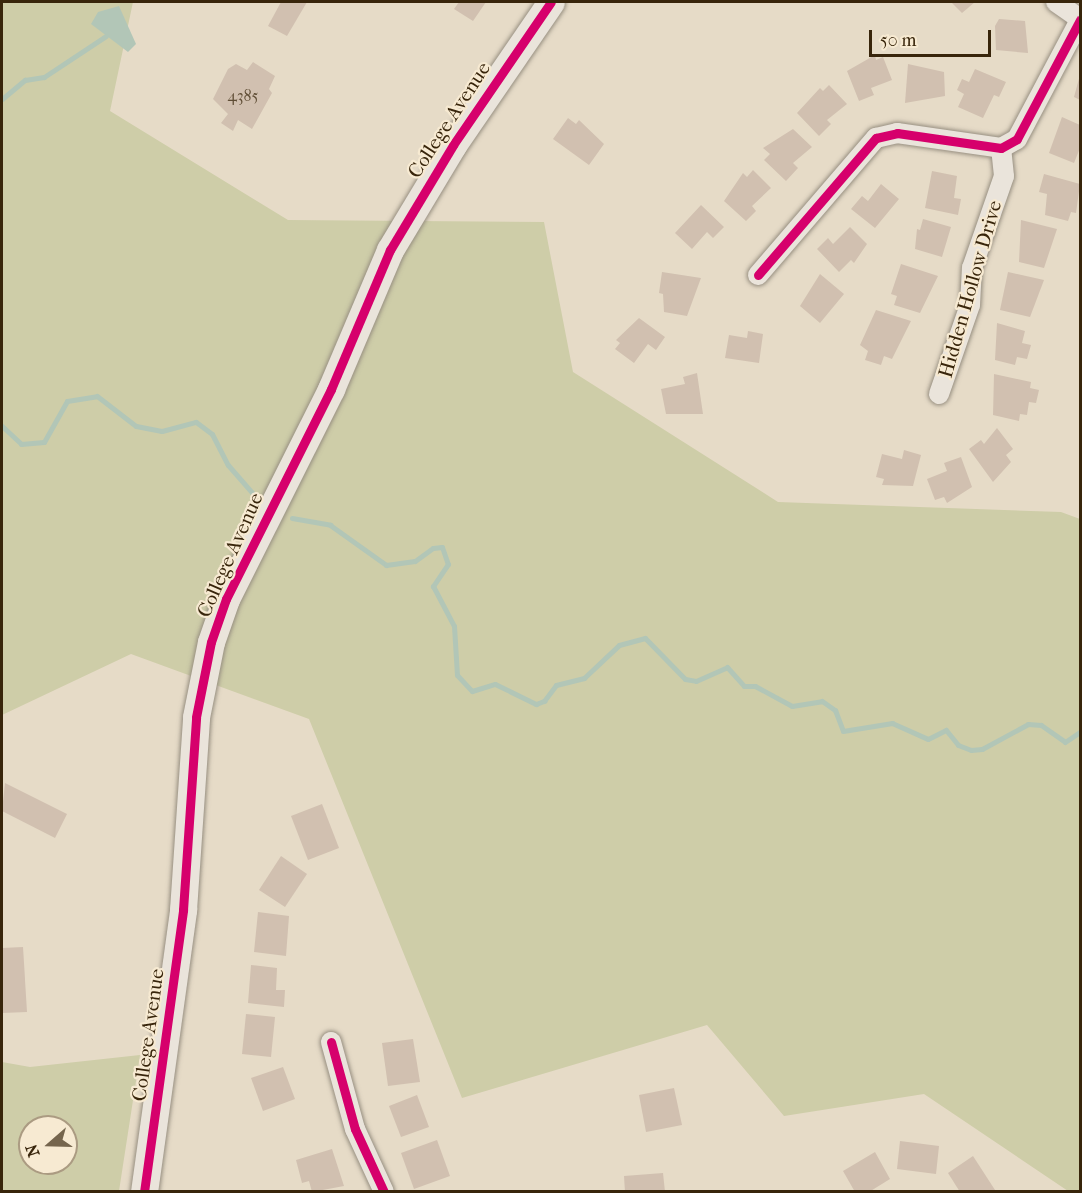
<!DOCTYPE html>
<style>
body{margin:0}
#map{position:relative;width:1082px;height:1193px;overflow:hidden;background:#e6dbc7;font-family:"IM FELL French Canon",serif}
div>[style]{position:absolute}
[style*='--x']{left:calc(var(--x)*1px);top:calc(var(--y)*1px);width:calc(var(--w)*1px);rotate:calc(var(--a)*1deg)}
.green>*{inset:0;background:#cecda8}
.water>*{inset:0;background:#b2c6b7}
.stream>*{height:5px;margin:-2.5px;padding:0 2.5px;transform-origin:2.5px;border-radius:2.5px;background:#b2c6b7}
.building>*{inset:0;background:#d1c0b0}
.roads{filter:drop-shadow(0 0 2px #978f81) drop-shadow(0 0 2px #978f81)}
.street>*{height:20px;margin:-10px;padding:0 10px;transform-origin:10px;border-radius:10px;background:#eae4db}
.secondary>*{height:27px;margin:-13.5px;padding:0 13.5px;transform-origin:13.5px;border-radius:13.5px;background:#eae4db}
.cycleway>*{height:9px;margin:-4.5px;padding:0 4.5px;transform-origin:4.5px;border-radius:4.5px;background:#d6006c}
span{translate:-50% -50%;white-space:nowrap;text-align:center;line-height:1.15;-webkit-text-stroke:4.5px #f7ead2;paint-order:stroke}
.number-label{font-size:16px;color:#5e4c34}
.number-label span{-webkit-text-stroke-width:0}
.street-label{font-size:20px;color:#38250b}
.frame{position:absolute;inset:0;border:3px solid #38250b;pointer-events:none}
.north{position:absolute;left:18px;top:1115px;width:60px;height:60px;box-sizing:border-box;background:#f7ead2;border:2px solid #ab9b82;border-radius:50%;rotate:250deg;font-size:16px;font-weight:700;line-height:24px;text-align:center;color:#38250b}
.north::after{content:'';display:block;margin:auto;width:21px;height:27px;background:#75654d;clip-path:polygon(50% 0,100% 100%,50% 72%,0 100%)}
.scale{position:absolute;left:869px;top:30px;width:122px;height:27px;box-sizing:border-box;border:3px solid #38250b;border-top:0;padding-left:8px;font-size:18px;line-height:21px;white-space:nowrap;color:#38250b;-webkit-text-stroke:4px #f7ead2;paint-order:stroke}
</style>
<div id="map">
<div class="green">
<div style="clip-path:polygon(2px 2px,133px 2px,110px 111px,288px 220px,544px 222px,573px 372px,778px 502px,1061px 512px,1080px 519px,1080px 1191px,1068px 1191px,924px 1094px,784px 1116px,707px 1025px,462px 1098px,309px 719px,131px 654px,2px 715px)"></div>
<div style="clip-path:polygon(evenodd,140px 1055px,119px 1191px,2px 1191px,2px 1062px,30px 1067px,140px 1055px,30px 1127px,66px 1127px,66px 1163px,30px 1163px,30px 1127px)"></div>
</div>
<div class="water">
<div style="clip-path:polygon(119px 6px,136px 44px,128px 52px,91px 24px,98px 12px)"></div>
</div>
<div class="stream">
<div style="--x:2;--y:99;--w:30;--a:-40"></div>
<div style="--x:25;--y:80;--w:19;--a:-9"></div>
<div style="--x:44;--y:77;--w:74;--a:-33.5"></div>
<div style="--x:2;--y:426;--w:26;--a:43"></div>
<div style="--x:21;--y:444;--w:23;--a:-5"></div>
<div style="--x:44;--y:442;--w:47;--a:-60.7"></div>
<div style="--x:67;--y:401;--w:30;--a:-9"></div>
<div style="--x:97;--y:396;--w:49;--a:37.6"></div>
<div style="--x:136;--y:426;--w:26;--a:11"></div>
<div style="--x:162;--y:431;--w:35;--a:-15"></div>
<div style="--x:196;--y:422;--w:20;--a:37"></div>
<div style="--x:212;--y:434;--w:35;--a:63"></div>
<div style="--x:228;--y:465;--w:38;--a:49"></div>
<div style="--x:292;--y:518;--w:39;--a:10"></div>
<div style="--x:330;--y:525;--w:69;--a:35.5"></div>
<div style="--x:386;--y:565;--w:29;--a:-8"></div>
<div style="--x:415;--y:561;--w:22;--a:-36"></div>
<div style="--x:433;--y:548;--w:9;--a:-6"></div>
<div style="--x:442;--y:547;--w:18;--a:71"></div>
<div style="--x:448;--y:564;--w:27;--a:124"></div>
<div style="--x:433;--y:586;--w:45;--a:62.3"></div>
<div style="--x:454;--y:626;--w:49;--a:86.5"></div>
<div style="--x:457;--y:675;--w:22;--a:47"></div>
<div style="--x:472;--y:691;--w:24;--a:-17"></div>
<div style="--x:495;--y:684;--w:46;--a:26"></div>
<div style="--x:536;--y:704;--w:9;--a:-21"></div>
<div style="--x:544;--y:701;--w:20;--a:-53"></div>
<div style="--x:556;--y:685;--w:29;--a:-14"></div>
<div style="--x:584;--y:678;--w:48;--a:-43.3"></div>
<div style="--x:619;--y:645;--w:27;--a:-15"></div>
<div style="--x:645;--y:638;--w:57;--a:45.7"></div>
<div style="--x:685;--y:679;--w:11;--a:10"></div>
<div style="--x:696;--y:681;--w:34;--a:-24"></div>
<div style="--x:727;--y:667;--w:25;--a:48"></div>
<div style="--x:744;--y:686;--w:11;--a:0"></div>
<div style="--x:755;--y:686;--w:42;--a:28.4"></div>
<div style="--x:792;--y:706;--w:30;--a:-9"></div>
<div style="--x:822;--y:701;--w:16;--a:35"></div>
<div style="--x:835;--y:710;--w:22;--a:69"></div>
<div style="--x:843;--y:731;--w:50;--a:-9.3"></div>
<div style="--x:892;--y:723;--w:39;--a:24"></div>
<div style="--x:928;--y:739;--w:20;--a:-27"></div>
<div style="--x:946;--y:730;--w:19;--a:51"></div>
<div style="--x:958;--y:745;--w:14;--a:21"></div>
<div style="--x:971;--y:750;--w:11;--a:-5"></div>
<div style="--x:982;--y:749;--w:52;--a:-28.5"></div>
<div style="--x:1028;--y:724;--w:13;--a:4"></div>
<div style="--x:1041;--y:725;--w:29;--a:35"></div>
<div style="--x:1065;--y:742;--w:18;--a:-34"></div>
</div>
<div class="building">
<div style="clip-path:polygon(281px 2px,307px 2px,287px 36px,268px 26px)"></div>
<div style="clip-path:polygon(459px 2px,486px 2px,473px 21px,454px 9px)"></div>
<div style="clip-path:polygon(951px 2px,975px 2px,962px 13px)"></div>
<div style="clip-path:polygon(999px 19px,1025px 21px,1028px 53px,996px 50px,995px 26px)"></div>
<div style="clip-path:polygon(875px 55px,876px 60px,883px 57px,892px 80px,871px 88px,874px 95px,859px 101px,847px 71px)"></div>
<div style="clip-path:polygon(253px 62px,275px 76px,269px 89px,272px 93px,252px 129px,238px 120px,233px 131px,221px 123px,228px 114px,213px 99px,228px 69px,236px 64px,247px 70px)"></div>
<div style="clip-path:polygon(908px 64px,944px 72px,945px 96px,905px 103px)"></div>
<div style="clip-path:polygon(975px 69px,1006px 82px,999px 97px,994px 95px,983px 118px,958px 107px,964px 94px,957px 90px,962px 79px,969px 82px)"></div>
<div style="clip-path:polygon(1080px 75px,1080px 100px,1074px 97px)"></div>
<div style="clip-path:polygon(829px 85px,847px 104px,827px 120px,831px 124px,819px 136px,797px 113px,820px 88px,823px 91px)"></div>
<div style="clip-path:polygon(1062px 117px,1080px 125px,1080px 148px,1074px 163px,1049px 153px)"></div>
<div style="clip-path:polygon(568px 118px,576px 124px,579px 120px,604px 144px,589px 165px,553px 139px)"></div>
<div style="clip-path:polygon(793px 129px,812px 147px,793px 163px,798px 168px,786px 181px,764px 160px,770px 154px,763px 148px)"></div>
<div style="clip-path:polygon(753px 170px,771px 188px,752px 206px,756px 211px,746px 221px,724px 201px,743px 173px,747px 177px)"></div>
<div style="clip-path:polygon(932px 171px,957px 176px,954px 198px,961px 199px,958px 215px,925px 208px)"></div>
<div style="clip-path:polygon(1044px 174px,1080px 184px,1076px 213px,1071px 212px,1068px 221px,1045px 215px,1047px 194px,1039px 192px)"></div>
<div style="clip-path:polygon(881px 184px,899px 199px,875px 228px,851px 209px,862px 196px,868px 201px)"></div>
<div style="clip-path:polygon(701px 205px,724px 227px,713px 238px,707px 232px,692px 249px,675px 233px)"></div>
<div style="clip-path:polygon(923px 219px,951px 227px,942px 257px,915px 249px,917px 229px,920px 230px)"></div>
<div style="clip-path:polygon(1021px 220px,1057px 229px,1044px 268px,1019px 262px)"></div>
<div style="clip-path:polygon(850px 227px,867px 244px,854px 263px,851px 260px,839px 272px,817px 249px,828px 238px,833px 244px)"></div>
<div style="clip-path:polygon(901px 264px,938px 276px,920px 313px,894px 305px,897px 296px,891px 294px)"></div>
<div style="clip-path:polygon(662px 272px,701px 278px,687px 316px,664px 312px,663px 294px,659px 293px)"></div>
<div style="clip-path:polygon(1008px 272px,1044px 280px,1030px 317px,1000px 310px)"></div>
<div style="clip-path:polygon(820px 274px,844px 294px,820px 323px,800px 306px)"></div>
<div style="clip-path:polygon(876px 310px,911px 321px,892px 359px,884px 356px,881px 365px,865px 360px,868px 351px,860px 345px)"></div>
<div style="clip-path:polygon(639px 318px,665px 337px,656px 350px,648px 344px,634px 363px,615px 349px,620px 343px,616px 340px)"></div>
<div style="clip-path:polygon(997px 323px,1025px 331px,1022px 343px,1031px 345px,1027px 359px,1017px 357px,1015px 365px,995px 360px)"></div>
<div style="clip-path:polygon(748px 331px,763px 334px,759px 363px,725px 358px,729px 335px,747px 338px)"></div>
<div style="clip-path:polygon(697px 373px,703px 414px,666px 414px,661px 389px,685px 384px,683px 377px)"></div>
<div style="clip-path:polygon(994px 374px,1031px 382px,1030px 388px,1039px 390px,1036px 403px,1029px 402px,1027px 415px,1020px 414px,1019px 421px,993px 415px)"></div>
<div style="clip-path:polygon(997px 428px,1013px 449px,1006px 455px,1011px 462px,993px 482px,969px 449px,981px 440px,984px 444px)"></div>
<div style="clip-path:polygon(904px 450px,921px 455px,913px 486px,882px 485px,884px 479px,876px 477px,882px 454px,902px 459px)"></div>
<div style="clip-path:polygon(961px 457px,972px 487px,947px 503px,944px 497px,935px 500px,927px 479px,947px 471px,944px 463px)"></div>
<div style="clip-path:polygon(5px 783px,67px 814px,55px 838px,2px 811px)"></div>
<div style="clip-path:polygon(322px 804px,339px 848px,308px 860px,291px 816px)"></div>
<div style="clip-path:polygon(281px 856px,307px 874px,285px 907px,259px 890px)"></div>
<div style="clip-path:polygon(258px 912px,289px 916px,286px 956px,254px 952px)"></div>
<div style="clip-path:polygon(23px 947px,27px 1012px,2px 1013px,2px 948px)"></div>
<div style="clip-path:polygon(251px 965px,277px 968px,276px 990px,285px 990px,284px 1007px,248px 1003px)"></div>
<div style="clip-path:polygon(246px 1014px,275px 1017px,271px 1057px,242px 1054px)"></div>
<div style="clip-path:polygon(413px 1039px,420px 1082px,388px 1086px,382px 1043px)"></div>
<div style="clip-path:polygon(283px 1067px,295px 1099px,263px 1111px,251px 1078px)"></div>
<div style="clip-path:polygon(674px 1088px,682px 1125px,646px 1132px,639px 1095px)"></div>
<div style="clip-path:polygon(417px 1095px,429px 1127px,401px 1137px,389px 1106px)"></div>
<div style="clip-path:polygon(437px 1140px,450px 1176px,414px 1189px,401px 1153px)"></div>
<div style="clip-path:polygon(900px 1141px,939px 1146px,936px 1174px,897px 1169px)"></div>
<div style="clip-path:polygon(332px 1149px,344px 1186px,312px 1192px,309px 1181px,302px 1183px,296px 1160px)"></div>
<div style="clip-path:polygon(875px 1152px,890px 1179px,869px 1192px,855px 1192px,843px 1171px)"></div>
<div style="clip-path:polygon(973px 1156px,995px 1190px,992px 1192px,960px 1192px,948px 1173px)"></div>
<div style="clip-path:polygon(663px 1173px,665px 1192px,625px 1192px,624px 1176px)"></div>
</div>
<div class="roads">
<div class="street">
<div style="--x:1056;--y:2;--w:29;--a:35"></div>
<div style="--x:758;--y:275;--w:181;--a:-49.3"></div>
<div style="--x:876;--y:138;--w:22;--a:-13"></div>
<div style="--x:897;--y:133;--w:105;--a:8.2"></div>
<div style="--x:1001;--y:148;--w:18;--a:-29"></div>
<div style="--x:1017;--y:139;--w:135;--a:-62.1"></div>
<div style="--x:939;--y:394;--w:94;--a:-70.8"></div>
<div style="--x:970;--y:305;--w:37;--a:-87"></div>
<div style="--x:972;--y:268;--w:97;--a:-70.8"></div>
<div style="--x:1004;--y:176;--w:28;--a:-96"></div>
<div style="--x:331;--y:1042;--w:90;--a:74.6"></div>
<div style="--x:355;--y:1129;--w:69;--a:65.3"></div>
</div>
<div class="secondary">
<div style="--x:144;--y:1192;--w:285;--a:-82.1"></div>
<div style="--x:183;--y:910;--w:193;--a:-86.1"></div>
<div style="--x:196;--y:717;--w:76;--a:-78.7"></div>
<div style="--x:211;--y:642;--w:46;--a:-70.8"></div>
<div style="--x:226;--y:599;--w:235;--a:-63.4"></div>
<div style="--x:331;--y:389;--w:151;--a:-67"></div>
<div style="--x:390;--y:250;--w:122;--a:-59"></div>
<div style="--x:453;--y:145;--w:173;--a:-55.6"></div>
</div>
</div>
<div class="cycleway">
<div style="--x:758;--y:275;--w:181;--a:-49.3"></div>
<div style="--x:876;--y:138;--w:22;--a:-13"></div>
<div style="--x:897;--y:133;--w:105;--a:8.2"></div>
<div style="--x:1001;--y:148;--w:18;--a:-29"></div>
<div style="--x:1017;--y:139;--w:135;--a:-62.1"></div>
<div style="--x:331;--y:1042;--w:90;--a:74.6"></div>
<div style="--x:355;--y:1129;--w:69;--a:65.3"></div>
<div style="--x:144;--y:1192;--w:285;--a:-82.1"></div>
<div style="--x:183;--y:910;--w:193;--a:-86.1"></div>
<div style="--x:196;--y:717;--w:76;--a:-78.7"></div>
<div style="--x:211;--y:642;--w:46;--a:-70.8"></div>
<div style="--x:226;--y:599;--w:235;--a:-63.4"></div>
<div style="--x:331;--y:389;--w:151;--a:-67"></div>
<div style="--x:390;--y:250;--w:122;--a:-59"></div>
<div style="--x:453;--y:145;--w:173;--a:-55.6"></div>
</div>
<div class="number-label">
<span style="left:243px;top:96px">4385</span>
</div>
<div class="street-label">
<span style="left:449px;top:120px;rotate:-57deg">College Avenue</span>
<span style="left:970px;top:289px;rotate:-74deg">Hidden Hollow Drive</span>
<span style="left:230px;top:555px;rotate:-66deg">College Avenue</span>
<span style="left:148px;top:1035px;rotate:-82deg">College Avenue</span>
</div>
<div class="frame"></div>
<div class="north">N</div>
<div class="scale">50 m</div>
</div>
